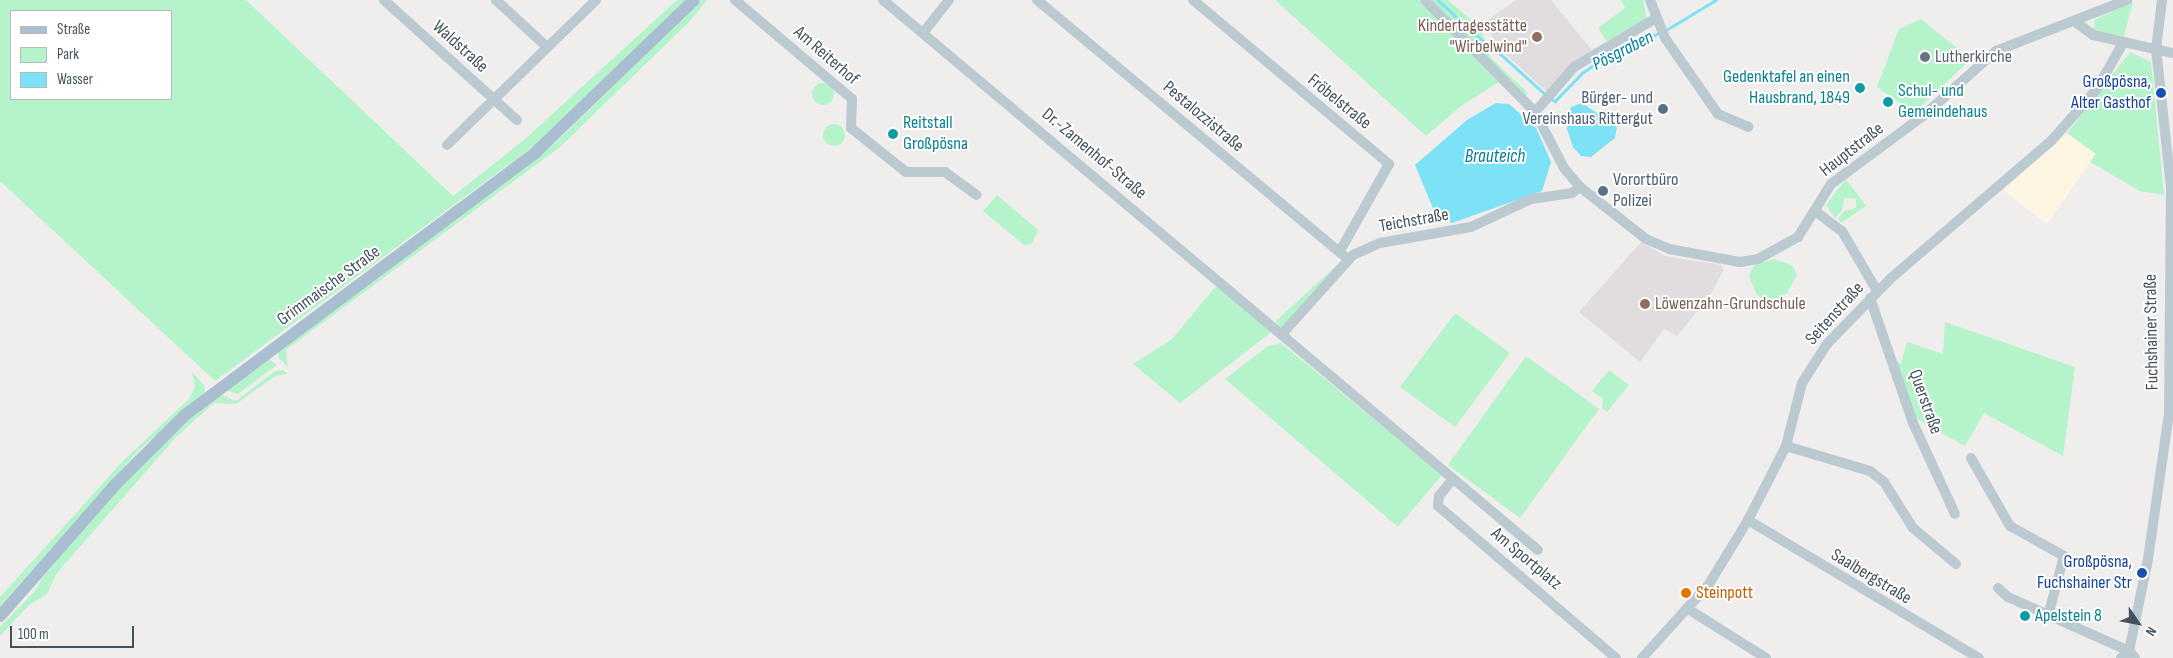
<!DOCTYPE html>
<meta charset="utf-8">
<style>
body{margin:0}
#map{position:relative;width:2173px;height:658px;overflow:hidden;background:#f0eded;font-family:"Sofia Sans Condensed",sans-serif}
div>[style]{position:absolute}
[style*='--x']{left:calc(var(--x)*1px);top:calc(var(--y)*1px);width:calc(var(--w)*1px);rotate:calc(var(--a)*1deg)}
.commercial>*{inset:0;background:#fef5e3}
.education>*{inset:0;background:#e1dddf}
.green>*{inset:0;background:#b5f4ca}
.round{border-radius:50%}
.water>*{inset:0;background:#7de2f6}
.stream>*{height:2.5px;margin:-1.25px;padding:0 1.25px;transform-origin:1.25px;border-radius:1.25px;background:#7de2f6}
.minor>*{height:10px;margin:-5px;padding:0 5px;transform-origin:5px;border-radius:5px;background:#bbc9d1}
.major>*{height:12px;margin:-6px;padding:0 6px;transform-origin:6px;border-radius:6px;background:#a9bed0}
.dots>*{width:14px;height:14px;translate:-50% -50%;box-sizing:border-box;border:2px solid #fff;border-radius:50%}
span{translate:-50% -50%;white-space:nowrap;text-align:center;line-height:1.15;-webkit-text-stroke:4px #fff;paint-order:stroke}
.education-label{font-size:18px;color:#785e54}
.right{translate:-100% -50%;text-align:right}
.left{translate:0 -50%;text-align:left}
.street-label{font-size:18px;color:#43525d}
.worship-label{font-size:18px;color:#5b616d}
.culture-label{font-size:18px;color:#0d838f}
.transit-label{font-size:18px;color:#164399}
.service-label{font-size:18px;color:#4e5e75}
.food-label{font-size:18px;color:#c56008}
.water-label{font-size:19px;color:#03819b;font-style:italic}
.legend{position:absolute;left:10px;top:10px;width:162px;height:90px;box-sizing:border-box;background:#fff;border:1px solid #b4babe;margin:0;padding:6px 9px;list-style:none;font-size:15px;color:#43525d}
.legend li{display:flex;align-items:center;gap:10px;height:25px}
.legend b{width:25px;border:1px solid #b4babe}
.north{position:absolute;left:2113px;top:598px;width:50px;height:50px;-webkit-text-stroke:4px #fff;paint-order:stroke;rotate:123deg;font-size:14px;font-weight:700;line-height:20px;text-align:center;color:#43525d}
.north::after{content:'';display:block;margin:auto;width:18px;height:22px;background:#43525d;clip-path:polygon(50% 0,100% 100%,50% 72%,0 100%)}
.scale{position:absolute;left:10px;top:626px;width:124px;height:22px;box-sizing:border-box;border:2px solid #43525d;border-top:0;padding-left:6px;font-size:15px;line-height:18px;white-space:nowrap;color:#43525d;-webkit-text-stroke:4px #fff;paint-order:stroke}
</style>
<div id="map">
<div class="commercial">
<div style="clip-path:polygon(2067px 133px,2096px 154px,2047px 224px,2003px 190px)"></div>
</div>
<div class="education">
<div style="clip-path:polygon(1516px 0,1551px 0,1592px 50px,1547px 92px,1500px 49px,1486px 26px,1488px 20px)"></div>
<div style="clip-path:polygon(1641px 242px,1665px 256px,1722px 265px,1723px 271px,1710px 296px,1677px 336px,1664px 329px,1640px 362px,1579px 312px)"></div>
</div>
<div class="green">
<div style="clip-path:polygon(evenodd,0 0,246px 0,453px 196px,525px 139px,677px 0,686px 0,535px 145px,215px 381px,0 181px,0 0,11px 11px,171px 11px,171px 99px,11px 99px,11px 11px)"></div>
<div style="clip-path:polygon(702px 0,707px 0,690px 21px,560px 147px,286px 350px,288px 367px,278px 357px,279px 350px,555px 143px)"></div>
<div style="clip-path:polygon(877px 0,880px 0,1274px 330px,1180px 403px,1133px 364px,1172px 339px,1217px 285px)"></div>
<div style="clip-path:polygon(1275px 0,1419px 0,1500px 81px,1461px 106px,1426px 136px)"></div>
<div style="clip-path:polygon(1431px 0,1448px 0,1470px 19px,1481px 29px,1490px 57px,1528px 93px,1525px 96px)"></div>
<div style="clip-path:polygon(1621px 0,1643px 0,1647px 19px,1607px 41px,1598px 28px,1625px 8px)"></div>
<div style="clip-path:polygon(2133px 2px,2124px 36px,2094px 31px,2094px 20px)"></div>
<div style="clip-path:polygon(1921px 19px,1971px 59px,1914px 113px,1877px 87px,1899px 29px)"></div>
<div style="clip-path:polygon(2130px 52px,2151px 62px,2164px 195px,2140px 191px,2090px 162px,2096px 154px,2067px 133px)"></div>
<div class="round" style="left:812px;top:83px;width:22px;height:22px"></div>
<div class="round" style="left:823px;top:124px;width:22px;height:22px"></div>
<div style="clip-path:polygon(1846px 179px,1866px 206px,1841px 223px,1838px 219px,1844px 211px,1856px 208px,1856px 199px,1844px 198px,1842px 210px,1835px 218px,1826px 205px)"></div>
<div style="clip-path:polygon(997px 195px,1038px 230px,1032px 244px,1024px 245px,983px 211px)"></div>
<div style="clip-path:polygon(1774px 259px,1792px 265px,1797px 275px,1787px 293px,1771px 306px,1757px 295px,1749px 276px,1754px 265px)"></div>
<div style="clip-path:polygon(1340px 262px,1282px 327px,1280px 327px,1276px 321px)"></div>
<div style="clip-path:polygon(1455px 313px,1510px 353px,1455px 427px,1400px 387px)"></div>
<div style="clip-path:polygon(1945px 322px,2075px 367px,2063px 456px,1984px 413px,1965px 446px,1914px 417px,1896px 361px,1901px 364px,1907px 342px,1943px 354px)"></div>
<div style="clip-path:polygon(1281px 343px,1442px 475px,1398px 527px,1225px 379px,1268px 346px)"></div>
<div style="clip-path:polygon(1526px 356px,1599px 409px,1520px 518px,1448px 465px)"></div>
<div style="clip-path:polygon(268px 358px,277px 365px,238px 394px,224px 390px)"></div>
<div style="clip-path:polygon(283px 370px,288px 374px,275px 376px,236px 404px,214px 403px,177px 436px,57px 573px,47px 594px,29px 605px,0 636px,0 627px,36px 590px,42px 578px,88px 523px,170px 435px,219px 394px,236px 401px,275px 371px)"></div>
<div style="clip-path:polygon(1609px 370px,1629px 385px,1607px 412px,1602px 408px,1603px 399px,1592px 391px)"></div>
<div style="clip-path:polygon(192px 372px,205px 386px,204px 393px,139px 450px,0 606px,0 597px,124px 460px,189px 399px,195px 387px)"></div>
</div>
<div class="water">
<div style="clip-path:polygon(1496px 103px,1509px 104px,1536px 128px,1551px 162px,1542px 191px,1452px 223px,1435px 213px,1415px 165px,1467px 120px)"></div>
<div style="clip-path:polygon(1582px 103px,1617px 127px,1615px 138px,1591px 157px,1581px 156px,1573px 147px,1567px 129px,1571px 107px)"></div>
</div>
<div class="stream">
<div style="--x:1438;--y:0;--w:62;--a:42.4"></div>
<div style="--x:1666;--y:30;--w:58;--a:-31"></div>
<div style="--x:1495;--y:49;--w:69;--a:42"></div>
<div style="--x:1550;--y:98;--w:6;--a:31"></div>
<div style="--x:1555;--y:101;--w:39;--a:-46"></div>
<div style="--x:1582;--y:73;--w:27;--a:-34"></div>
<div style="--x:1604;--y:58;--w:63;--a:-24.5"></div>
</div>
<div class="minor">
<div style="--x:384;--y:0;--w:179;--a:42.1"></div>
<div style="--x:496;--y:0;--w:69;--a:42.7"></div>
<div style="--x:735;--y:0;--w:153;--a:40.2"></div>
<div style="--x:852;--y:99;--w:29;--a:92"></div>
<div style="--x:851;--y:128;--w:70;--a:38.7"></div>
<div style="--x:906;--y:172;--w:39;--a:0"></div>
<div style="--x:945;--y:172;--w:39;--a:36"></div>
<div style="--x:883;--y:0;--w:855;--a:40.02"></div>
<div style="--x:1037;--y:0;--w:405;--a:39.8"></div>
<div style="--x:1193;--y:0;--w:256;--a:39.9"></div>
<div style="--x:1389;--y:164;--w:100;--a:119.4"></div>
<div style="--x:1425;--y:0;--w:157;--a:45.5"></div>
<div style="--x:1535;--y:112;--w:63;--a:62.6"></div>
<div style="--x:1564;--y:168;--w:25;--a:50"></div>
<div style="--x:1580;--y:187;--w:84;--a:38.2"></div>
<div style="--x:1646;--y:239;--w:25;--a:23"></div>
<div style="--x:1669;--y:249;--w:72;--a:10.4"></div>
<div style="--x:1740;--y:262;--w:18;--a:-9"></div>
<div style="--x:1758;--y:259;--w:46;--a:-28.8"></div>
<div style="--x:1798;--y:237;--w:62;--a:-58.1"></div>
<div style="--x:1831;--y:184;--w:114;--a:-36.5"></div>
<div style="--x:1923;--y:116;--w:98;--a:-41.7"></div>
<div style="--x:1996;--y:51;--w:141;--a:-21.3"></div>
<div style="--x:1650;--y:0;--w:41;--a:68.5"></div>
<div style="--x:1665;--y:38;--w:93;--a:55.1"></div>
<div style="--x:1718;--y:114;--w:33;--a:23"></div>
<div style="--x:2074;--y:21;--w:24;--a:36"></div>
<div style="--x:2093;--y:35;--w:82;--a:12.7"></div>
<div style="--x:923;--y:33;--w:42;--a:-51.8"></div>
<div style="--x:1535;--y:112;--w:60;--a:-49.1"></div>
<div style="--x:1574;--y:67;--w:96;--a:-30.9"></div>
<div style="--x:447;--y:145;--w:208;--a:-44.2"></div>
<div style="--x:1815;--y:211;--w:34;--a:37"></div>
<div style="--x:1842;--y:231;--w:69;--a:59.7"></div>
<div style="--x:1870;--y:298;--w:132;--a:71"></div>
<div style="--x:1913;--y:423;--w:100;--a:65.2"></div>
<div style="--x:1282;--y:334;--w:106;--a:-48.1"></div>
<div style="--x:1353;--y:255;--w:30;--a:-24"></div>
<div style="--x:1380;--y:243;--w:92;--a:-10"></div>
<div style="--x:1471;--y:227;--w:66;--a:-25"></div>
<div style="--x:1531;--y:199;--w:41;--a:-8.3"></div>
<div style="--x:1572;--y:193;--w:10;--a:-37"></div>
<div style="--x:1786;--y:446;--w:88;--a:16.6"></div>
<div style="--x:1870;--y:471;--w:18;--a:38"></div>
<div style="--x:1884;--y:482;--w:54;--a:57.8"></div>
<div style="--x:1913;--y:528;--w:56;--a:39.9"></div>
<div style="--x:1971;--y:458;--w:78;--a:60.2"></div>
<div style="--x:2010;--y:526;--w:62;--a:29.1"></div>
<div style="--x:2064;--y:556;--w:62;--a:104.9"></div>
<div style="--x:1452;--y:480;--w:21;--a:129"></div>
<div style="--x:1439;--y:496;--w:10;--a:96"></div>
<div style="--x:1438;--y:506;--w:234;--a:40.5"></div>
<div style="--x:1748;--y:520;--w:269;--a:30.9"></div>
<div style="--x:1998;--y:588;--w:13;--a:42"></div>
<div style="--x:2008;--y:597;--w:133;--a:24.1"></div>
<div style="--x:1688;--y:609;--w:92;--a:32.1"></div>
<div style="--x:2129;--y:651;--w:9;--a:49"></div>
<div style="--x:1642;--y:658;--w:100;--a:-47.8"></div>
<div style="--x:1709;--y:584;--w:75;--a:-58.6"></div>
<div style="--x:1748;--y:520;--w:83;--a:-62.8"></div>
<div style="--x:1786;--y:446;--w:65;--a:-75.7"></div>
<div style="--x:1802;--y:383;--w:46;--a:-57.3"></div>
<div style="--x:1827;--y:344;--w:91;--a:-45.9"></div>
<div style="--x:1890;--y:279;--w:213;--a:-40.6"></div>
<div style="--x:2052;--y:140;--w:67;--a:-48.7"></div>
<div style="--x:2096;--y:90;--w:54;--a:-60.1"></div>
<div style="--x:2121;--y:658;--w:11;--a:-41"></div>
<div style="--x:2129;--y:651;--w:94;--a:-78.3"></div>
<div style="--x:2148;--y:559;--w:147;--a:-81.8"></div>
<div style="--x:2169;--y:414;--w:227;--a:-89.5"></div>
<div style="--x:2171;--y:187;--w:139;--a:-96.2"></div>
<div style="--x:2156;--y:49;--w:49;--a:-83"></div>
</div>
<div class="major">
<div style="--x:0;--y:616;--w:174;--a:-48.7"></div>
<div style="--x:115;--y:485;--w:99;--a:-45"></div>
<div style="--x:185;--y:415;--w:439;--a:-36.8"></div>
<div style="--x:536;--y:152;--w:219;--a:-43.9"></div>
</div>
<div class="dots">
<div style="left:1537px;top:37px;background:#8d6e63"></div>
<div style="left:1925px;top:57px;background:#6b7280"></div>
<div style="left:1860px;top:88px;background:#0f9aa8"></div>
<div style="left:2161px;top:93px;background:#1a4fb4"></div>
<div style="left:1888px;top:102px;background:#0f9aa8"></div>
<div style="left:1663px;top:109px;background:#5c6f8a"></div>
<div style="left:893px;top:134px;background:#0f9aa8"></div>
<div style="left:1603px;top:191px;background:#5c6f8a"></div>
<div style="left:1645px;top:304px;background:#8d6e63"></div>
<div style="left:2142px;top:573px;background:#1a4fb4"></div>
<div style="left:1686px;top:593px;background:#e8710a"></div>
<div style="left:2025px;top:616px;background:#0f9aa8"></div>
</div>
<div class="education-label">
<span class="right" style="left:1527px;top:37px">Kindertagesstätte<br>"Wirbelwind"</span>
<span class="left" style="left:1655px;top:304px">Löwenzahn-Grundschule</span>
</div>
<div class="street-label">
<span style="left:460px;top:47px;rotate:42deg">Waldstraße</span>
<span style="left:826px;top:56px;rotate:41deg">Am Reiterhof</span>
<span style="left:1339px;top:102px;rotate:39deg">Fröbelstraße</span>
<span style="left:1203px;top:117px;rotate:40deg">Pestalozzistraße</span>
<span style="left:1852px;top:150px;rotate:-38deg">Hauptstraße</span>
<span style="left:1094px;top:154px;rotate:40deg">Dr.-Zamenhof-Straße</span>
<span style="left:1414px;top:221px;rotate:-10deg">Teichstraße</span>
<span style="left:329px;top:286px;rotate:-36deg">Grimmaische Straße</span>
<span style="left:1835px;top:314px;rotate:-48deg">Seitenstraße</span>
<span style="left:2152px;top:332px;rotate:-91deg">Fuchshainer Straße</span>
<span style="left:1925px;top:402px;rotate:70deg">Querstraße</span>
<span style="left:1526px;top:559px;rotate:40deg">Am Sportplatz</span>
<span style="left:1871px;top:577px;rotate:31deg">Saalbergstraße</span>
</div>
<div class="worship-label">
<span class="left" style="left:1935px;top:57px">Lutherkirche</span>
</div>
<div class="culture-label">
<span class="right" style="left:1850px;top:88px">Gedenktafel an einen<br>Hausbrand, 1849</span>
<span class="left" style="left:1898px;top:102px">Schul- und<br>Gemeindehaus</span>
<span class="left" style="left:903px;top:134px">Reitstall<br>Großpösna</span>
<span class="left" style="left:2035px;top:616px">Apelstein 8</span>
</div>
<div class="transit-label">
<span class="right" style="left:2151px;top:93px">Großpösna,<br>Alter Gasthof</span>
<span class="right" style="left:2132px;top:573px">Großpösna,<br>Fuchshainer Str</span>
</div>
<div class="service-label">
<span class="right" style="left:1653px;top:109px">Bürger- und<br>Vereinshaus Rittergut</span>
<span class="left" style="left:1613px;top:191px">Vorortbüro<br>Polizei</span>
</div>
<div class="food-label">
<span class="left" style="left:1696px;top:593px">Steinpott</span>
</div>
<div class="water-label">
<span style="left:1623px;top:51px;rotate:-27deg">Pösgraben</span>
<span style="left:1495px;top:157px">Brauteich</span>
</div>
<ul class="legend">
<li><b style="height:6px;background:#a9bed0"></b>Straße</li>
<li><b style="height:14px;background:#b5f4ca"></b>Park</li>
<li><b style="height:14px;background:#7de2f6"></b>Wasser</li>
</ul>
<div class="north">N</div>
<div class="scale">100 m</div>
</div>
